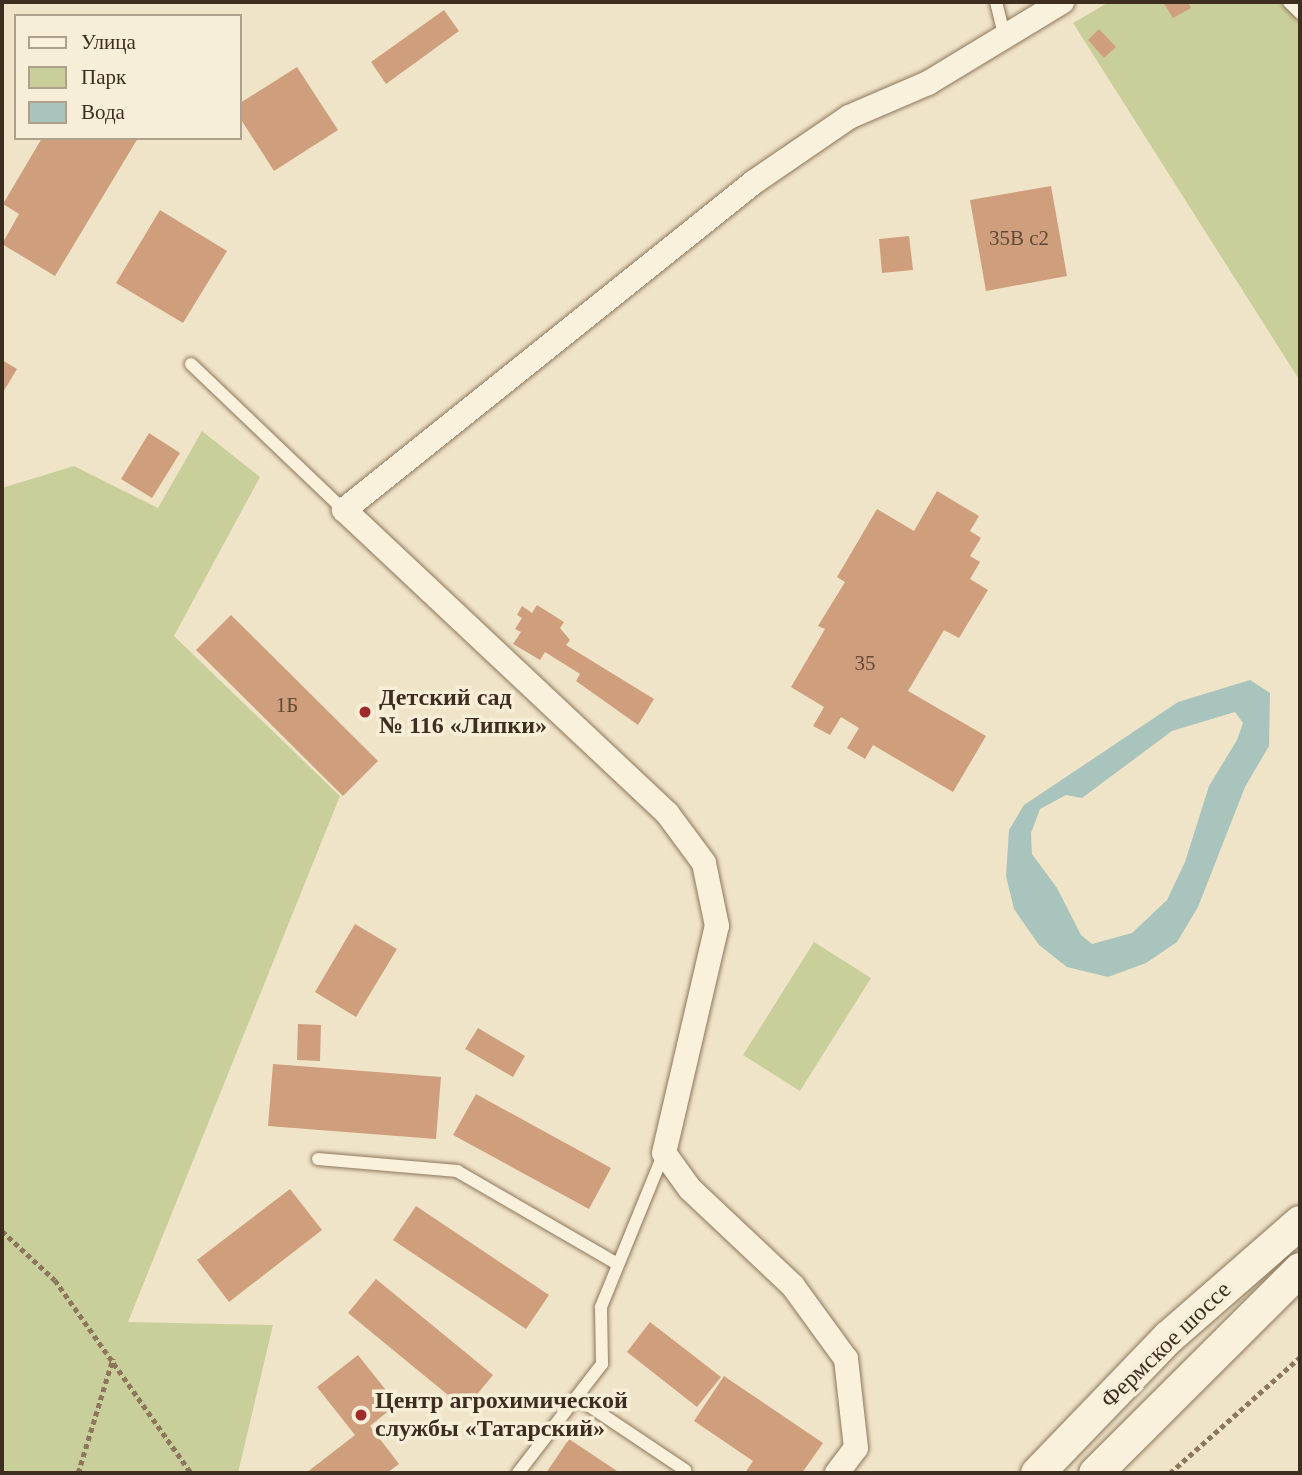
<!DOCTYPE html>
<meta charset="utf-8">
<style>
body{margin:0}
#map{position:relative;width:1302px;height:1475px;overflow:hidden;background:#f0e4c8;font-family:"Times New Roman",serif}
div>[style]{position:absolute}
[style*='--x']{left:calc(var(--x)*1px);top:calc(var(--y)*1px);width:calc(var(--w)*1px);rotate:calc(var(--a)*1deg)}
.green>*{inset:0;background:#c9cf9b}
.water>*{inset:0;background:#a9c4bc}
.building>*{inset:0;background:#cf9f7d}
.path>*{height:4.5px;margin-top:-2.25px;transform-origin:0;background:repeating-linear-gradient(90deg,#8d765c 0 5px,transparent 0 8.5px)}
.roads{filter:drop-shadow(0 0 2px #8d765c) drop-shadow(0 0 2px #8d765c)}
.lane>*{height:12px;margin:-6px;padding:0 6px;transform-origin:6px;border-radius:6px;background:#faf1dc}
.street>*{height:24px;margin:-12px;padding:0 12px;transform-origin:12px;border-radius:12px;background:#faf1dc}
.secondary>*{height:33px;margin:-16.5px;padding:0 16.5px;transform-origin:16.5px;border-radius:16.5px;background:#faf1dc}
.dots>*{width:19px;height:19px;translate:-50% -50%;box-sizing:border-box;border:4px solid #f7eed8;border-radius:50%}
span{translate:-50% -50%;white-space:nowrap;text-align:center;line-height:1.15;-webkit-text-stroke:7px #f7eed8;paint-order:stroke}
.number-label{font-size:21px;color:#624a37}
.number-label span{-webkit-text-stroke-width:0}
.poi-label{font-size:24px;color:#3d2e20;font-weight:700}
.left{translate:0 -50%;text-align:left}
.street-label{font-size:24px;color:#3d2e20}
.frame{position:absolute;inset:0;border:4px solid #3d2e20;pointer-events:none}
.legend{position:absolute;left:14px;top:14px;width:228px;height:126px;box-sizing:border-box;background:#f7eed8;border:2px solid #ada18e;margin:0;padding:9px 12px;list-style:none;font-size:21px;color:#3d2e20}
.legend li{display:flex;align-items:center;gap:14px;height:35px}
.legend b{width:35px;border:2px solid #ada18e}
</style>
<div id="map">
<div class="green">
<div style="clip-path:polygon(1109px 2px,1300px 2px,1300px 381px,1073px 23px)"></div>
<div style="clip-path:polygon(202px 431px,260px 477px,174px 636px,340px 796px,128px 1322px,273px 1325px,238px 1473px,2px 1473px,2px 488px,74px 466px,158px 508px)"></div>
<div style="clip-path:polygon(814px 942px,871px 978px,800px 1091px,743px 1055px)"></div>
</div>
<div class="water">
<div style="clip-path:polygon(evenodd,1250px 680px,1270px 693px,1269px 746px,1245px 787px,1198px 907px,1177px 942px,1146px 963px,1108px 977px,1067px 967px,1039px 945px,1014px 909px,1006px 876px,1009px 830px,1024px 805px,1178px 702px,1250px 680px,1235px 712px,1243px 723px,1237px 740px,1209px 786px,1185px 862px,1167px 900px,1132px 933px,1092px 944px,1081px 935px,1057px 888px,1032px 854px,1031px 833px,1040px 809px,1066px 795px,1082px 798px,1172px 731px,1235px 712px)"></div>
</div>
<div class="building">
<div style="clip-path:polygon(1163px 2px,1188px 2px,1191px 8px,1173px 18px)"></div>
<div style="clip-path:polygon(444px 10px,459px 31px,386px 84px,371px 62px)"></div>
<div style="clip-path:polygon(1099px 29px,1116px 47px,1104px 58px,1088px 40px)"></div>
<div style="clip-path:polygon(297px 67px,338px 130px,274px 171px,240px 118px,240px 103px)"></div>
<div style="clip-path:polygon(42px 138px,138px 138px,55px 276px,2px 244px,19px 214px,3px 204px)"></div>
<div style="clip-path:polygon(1051px 186px,1067px 276px,986px 291px,970px 200px)"></div>
<div style="clip-path:polygon(160px 210px,227px 251px,183px 323px,116px 283px)"></div>
<div style="clip-path:polygon(909px 236px,913px 270px,882px 273px,879px 239px)"></div>
<div style="clip-path:polygon(2px 360px,17px 369px,2px 394px)"></div>
<div style="clip-path:polygon(149px 433px,180px 453px,152px 498px,121px 479px)"></div>
<div style="clip-path:polygon(937px 491px,979px 516px,970px 531px,981px 538px,970px 556px,980px 562px,970px 579px,988px 590px,959px 638px,944px 630px,908px 691px,986px 736px,953px 792px,873px 745px,865px 759px,847px 748px,859px 728px,841px 717px,830px 735px,813px 726px,824px 707px,791px 687px,825px 629px,818px 626px,845px 582px,837px 577px,877px 509px,914px 531px)"></div>
<div style="clip-path:polygon(537px 605px,564px 622px,560px 628px,570px 640px,566px 645px,654px 699px,638px 725px,576px 681px,580px 674px,545px 652px,540px 660px,513px 644px,521px 632px,515px 629px,522px 618px,517px 615px,522px 606px,532px 613px)"></div>
<div style="clip-path:polygon(231px 615px,378px 761px,343px 796px,196px 650px)"></div>
<div style="clip-path:polygon(355px 924px,397px 949px,356px 1017px,315px 992px)"></div>
<div style="clip-path:polygon(298px 1024px,321px 1025px,320px 1061px,297px 1060px)"></div>
<div style="clip-path:polygon(478px 1028px,525px 1056px,513px 1077px,465px 1049px)"></div>
<div style="clip-path:polygon(273px 1064px,441px 1077px,436px 1139px,268px 1126px)"></div>
<div style="clip-path:polygon(476px 1094px,611px 1168px,589px 1209px,453px 1135px)"></div>
<div style="clip-path:polygon(290px 1189px,322px 1230px,229px 1302px,197px 1260px)"></div>
<div style="clip-path:polygon(416px 1206px,549px 1295px,526px 1329px,393px 1240px)"></div>
<div style="clip-path:polygon(376px 1279px,493px 1375px,465px 1409px,348px 1313px)"></div>
<div style="clip-path:polygon(650px 1322px,721px 1377px,697px 1407px,627px 1352px)"></div>
<div style="clip-path:polygon(358px 1355px,397px 1404px,370px 1426px,399px 1464px,387px 1473px,306px 1473px,355px 1435px,317px 1387px)"></div>
<div style="clip-path:polygon(724px 1376px,823px 1443px,802px 1473px,745px 1473px,753px 1461px,694px 1421px)"></div>
<div style="clip-path:polygon(569px 1439px,620px 1473px,546px 1473px)"></div>
</div>
<div class="path">
<div style="--x:2;--y:1231;--w:72;--a:42.8"></div>
<div style="--x:55;--y:1280;--w:236;--a:54.8"></div>
<div style="--x:78;--y:1473;--w:120;--a:-73.1"></div>
<div style="--x:1170;--y:1473;--w:174;--a:-41.7"></div>
</div>
<div class="roads">
<div class="lane">
<div style="--x:996;--y:2;--w:36;--a:76"></div>
<div style="--x:1289;--y:2;--w:16;--a:45"></div>
<div style="--x:191;--y:364;--w:211;--a:43.7"></div>
<div style="--x:318;--y:1159;--w:140;--a:4.9"></div>
<div style="--x:457;--y:1171;--w:184;--a:30.1"></div>
<div style="--x:579;--y:1399;--w:128;--a:33.8"></div>
<div style="--x:518;--y:1473;--w:138;--a:-52.4"></div>
<div style="--x:602;--y:1364;--w:57;--a:-91"></div>
<div style="--x:601;--y:1307;--w:166;--a:-67.8"></div>
</div>
<div class="street">
<div style="--x:837;--y:1473;--w:31;--a:-53"></div>
<div style="--x:856;--y:1448;--w:90;--a:-96.4"></div>
<div style="--x:846;--y:1359;--w:90;--a:-126"></div>
<div style="--x:793;--y:1286;--w:141;--a:-136.7"></div>
<div style="--x:690;--y:1189;--w:44;--a:-125.8"></div>
<div style="--x:664;--y:1153;--w:233;--a:-76.9"></div>
<div style="--x:717;--y:926;--w:64;--a:-101.7"></div>
<div style="--x:704;--y:863;--w:62;--a:-126.5"></div>
<div style="--x:667;--y:813;--w:443;--a:-136.8"></div>
<div style="--x:344;--y:510;--w:525;--a:-38.66"></div>
<div style="--x:754;--y:182;--w:115;--a:-34.4"></div>
<div style="--x:849;--y:117;--w:86;--a:-23.3"></div>
<div style="--x:928;--y:83;--w:157;--a:-31.2"></div>
</div>
<div class="secondary">
<div style="--x:1037;--y:1473;--w:189;--a:-46.1"></div>
<div style="--x:1168;--y:1337;--w:175;--a:-41.1"></div>
<div style="--x:1095;--y:1473;--w:289;--a:-44.9"></div>
</div>
</div>
<div class="dots">
<div style="left:365px;top:712px;background:#9e2a2b"></div>
<div style="left:361px;top:1415px;background:#9e2a2b"></div>
</div>
<div class="number-label">
<span style="left:1019px;top:238px">35В с2</span>
<span style="left:865px;top:663px">35</span>
<span style="left:287px;top:705px">1Б</span>
</div>
<div class="poi-label">
<span class="left" style="left:379px;top:712px">Детский сад<br>№ 116 «Липки»</span>
<span class="left" style="left:375px;top:1415px">Центр агрохимической<br>службы «Татарский»</span>
</div>
<div class="street-label">
<span style="left:1166px;top:1345px;rotate:-44deg">Фермское шоссе</span>
</div>
<div class="frame"></div>
<ul class="legend">
<li><b style="height:9px;background:#faf1dc"></b>Улица</li>
<li><b style="height:19px;background:#c9cf9b"></b>Парк</li>
<li><b style="height:19px;background:#a9c4bc"></b>Вода</li>
</ul>
</div>
